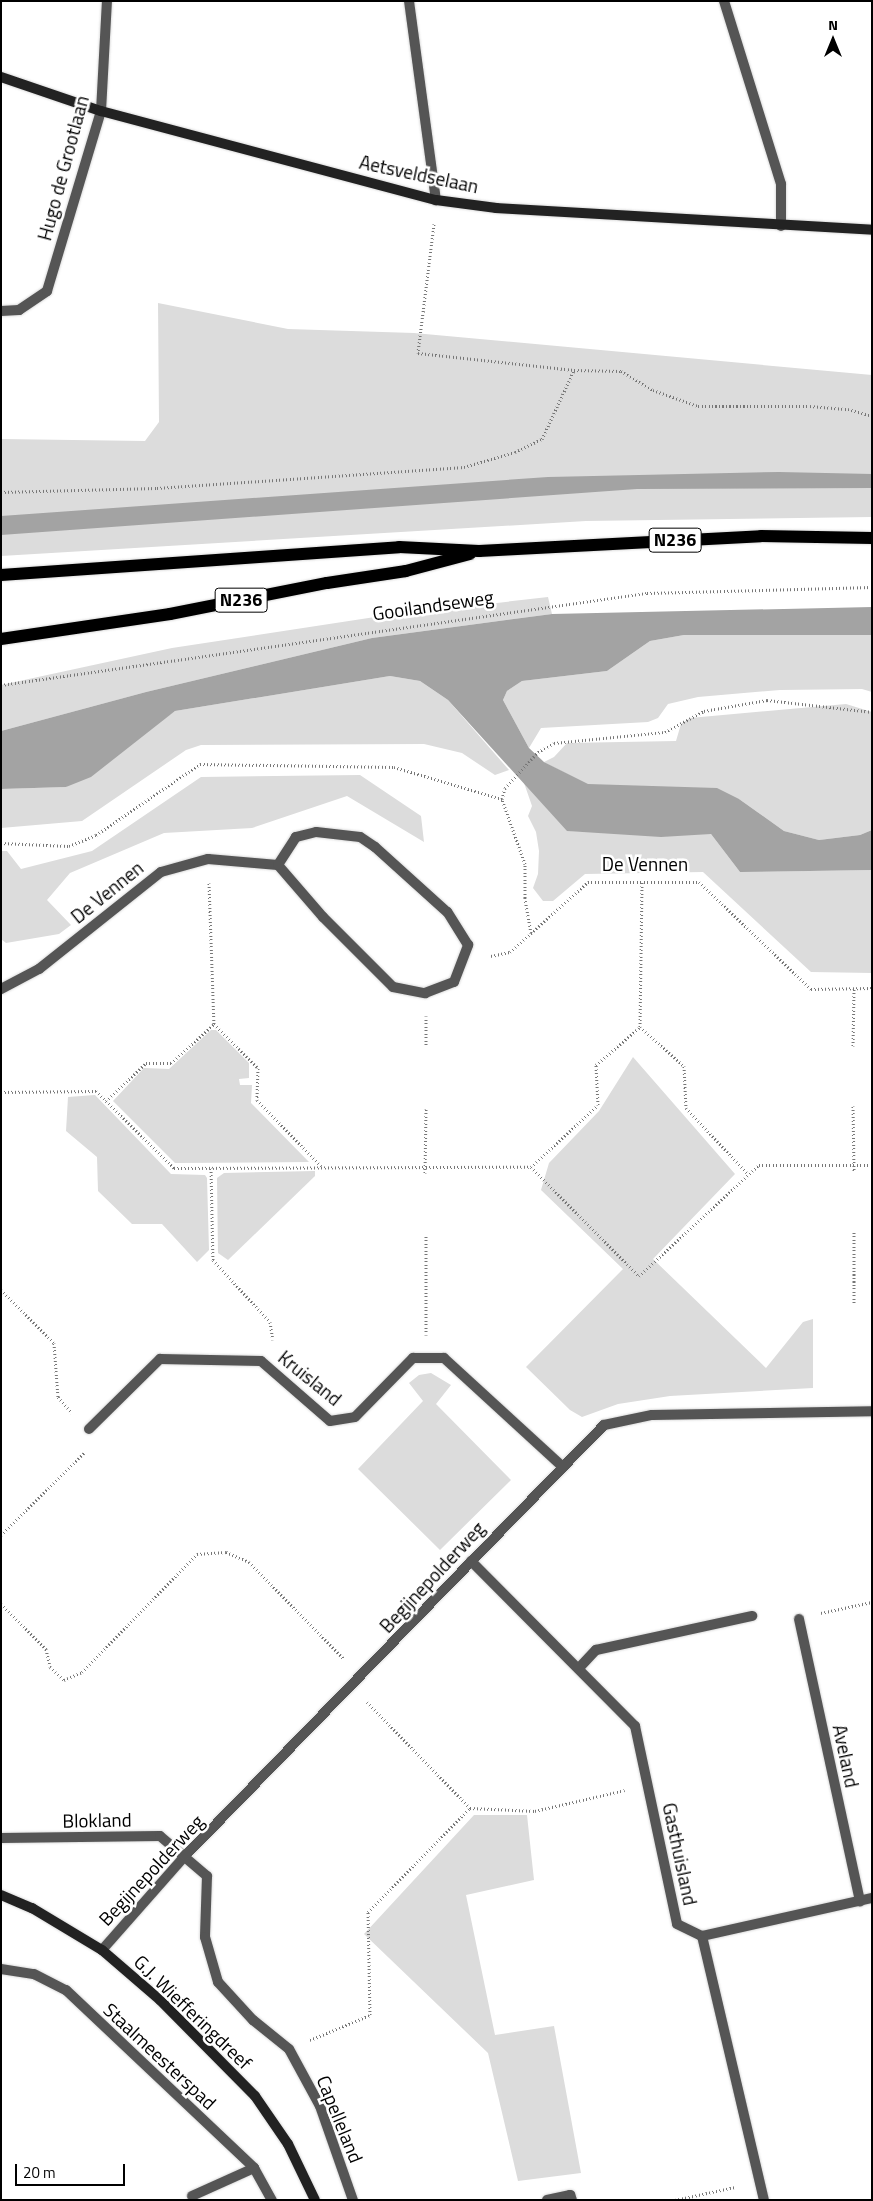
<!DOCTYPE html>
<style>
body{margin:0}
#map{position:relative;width:873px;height:2201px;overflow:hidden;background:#fff;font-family:"Titillium Web",sans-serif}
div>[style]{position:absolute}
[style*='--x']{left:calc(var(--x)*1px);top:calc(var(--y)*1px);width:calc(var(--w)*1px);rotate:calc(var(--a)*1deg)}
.green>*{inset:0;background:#dcdcdc}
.water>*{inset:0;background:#a3a3a3}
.path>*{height:3px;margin-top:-1.5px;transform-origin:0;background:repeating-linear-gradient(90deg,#777 0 1px,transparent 0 3.5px)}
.roads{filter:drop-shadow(0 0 1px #dbdbdb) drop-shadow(0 0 1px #dbdbdb)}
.lane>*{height:10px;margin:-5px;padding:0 5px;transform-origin:5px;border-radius:5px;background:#555}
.street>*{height:10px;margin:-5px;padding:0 5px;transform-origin:5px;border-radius:5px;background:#555}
.secondary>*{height:10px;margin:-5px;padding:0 5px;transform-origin:5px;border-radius:5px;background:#222}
.primary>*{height:12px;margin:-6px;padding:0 6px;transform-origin:6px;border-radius:6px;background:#000}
span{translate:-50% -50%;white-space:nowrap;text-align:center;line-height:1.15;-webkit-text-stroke:5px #fff;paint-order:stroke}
.shield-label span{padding:1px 4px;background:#fff;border:1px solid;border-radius:4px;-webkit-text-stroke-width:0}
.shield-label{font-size:18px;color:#000;font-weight:700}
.street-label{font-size:19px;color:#000}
.frame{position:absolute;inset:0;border:2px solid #000;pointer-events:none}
.north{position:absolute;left:808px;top:15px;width:50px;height:50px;-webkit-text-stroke:4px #fff;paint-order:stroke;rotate:0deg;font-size:14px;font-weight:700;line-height:20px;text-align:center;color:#000}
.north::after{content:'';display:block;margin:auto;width:18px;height:22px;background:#000;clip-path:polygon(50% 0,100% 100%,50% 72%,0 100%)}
.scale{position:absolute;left:15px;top:2164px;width:110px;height:22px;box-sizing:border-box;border:2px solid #000;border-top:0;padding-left:6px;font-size:15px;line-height:18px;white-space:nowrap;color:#000;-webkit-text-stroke:4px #fff;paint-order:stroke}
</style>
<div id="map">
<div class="green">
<div style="clip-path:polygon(158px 303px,288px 329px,414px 333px,872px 375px,872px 517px,586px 521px,1px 556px,1px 439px,145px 441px,159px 422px)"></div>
<div style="clip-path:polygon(548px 597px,552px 614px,372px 638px,146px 692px,1px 731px,1px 685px,172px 648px,375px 617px)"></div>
<div style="clip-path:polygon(684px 635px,872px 635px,872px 692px,862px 689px,780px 690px,698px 697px,668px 704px,658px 718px,648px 722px,541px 728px,529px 748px,503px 700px,507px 691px,522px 681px,607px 671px,650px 641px)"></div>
<div style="clip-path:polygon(390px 676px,420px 681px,448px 700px,509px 770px,495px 775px,462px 753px,424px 744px,201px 745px,186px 750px,82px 821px,1px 828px,1px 789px,66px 787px,175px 711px)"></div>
<div style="clip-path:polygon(846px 704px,872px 712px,872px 830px,860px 835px,819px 840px,784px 831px,739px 799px,588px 785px,544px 762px,554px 757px,567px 743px,676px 741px,681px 724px,690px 718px)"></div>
<div style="clip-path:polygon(360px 775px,421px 816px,424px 842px,347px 796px,252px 828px,164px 833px,70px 873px,47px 900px,71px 925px,59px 934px,6px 943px,1px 939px,1px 851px,7px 851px,21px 869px,92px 851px,201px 777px)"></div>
<div style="clip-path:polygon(523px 780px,568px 831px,711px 834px,740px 872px,872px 870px,872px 973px,811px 972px,703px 872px,585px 874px,553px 901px,543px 901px,533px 888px,538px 874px,539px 851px,536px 832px,528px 816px,532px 806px)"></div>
<div style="clip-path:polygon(211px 1030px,216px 1030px,249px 1063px,249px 1078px,239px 1079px,240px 1085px,252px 1085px,251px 1103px,309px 1162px,175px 1163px,113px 1101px,144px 1068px,169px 1069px)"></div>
<div style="clip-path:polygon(633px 1057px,735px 1174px,653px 1259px,766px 1368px,803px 1322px,813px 1319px,813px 1388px,670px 1396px,618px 1404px,582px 1417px,570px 1410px,526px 1367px,623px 1269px,541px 1190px,549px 1163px,599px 1111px)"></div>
<div style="clip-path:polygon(95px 1095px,171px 1174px,205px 1175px,207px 1178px,209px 1250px,197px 1262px,162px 1224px,132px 1224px,98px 1191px,97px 1157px,66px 1131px,68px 1097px)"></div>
<div style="clip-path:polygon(315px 1171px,315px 1176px,228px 1260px,218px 1253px,217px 1178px,224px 1173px)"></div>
<div style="clip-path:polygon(431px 1373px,451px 1385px,436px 1404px,511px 1480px,440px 1550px,358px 1469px,423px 1401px,409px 1383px,419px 1375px)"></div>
<div style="clip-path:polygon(474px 1815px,527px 1815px,534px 1880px,466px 1895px,495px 2035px,554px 2026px,581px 2173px,518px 2181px,488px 2053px,364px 1934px)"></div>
</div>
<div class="water">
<div style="clip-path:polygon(779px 472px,872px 474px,872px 488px,637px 489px,1px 535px,1px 516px,548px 477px)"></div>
<div style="clip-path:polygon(872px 607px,872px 635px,684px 635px,650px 641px,607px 671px,522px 681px,507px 691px,503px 700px,529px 748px,544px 762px,588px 784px,717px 788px,739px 799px,784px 831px,819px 840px,860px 835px,872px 830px,872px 870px,740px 872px,711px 834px,661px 837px,567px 831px,448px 700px,420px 681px,390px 676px,175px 711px,91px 777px,66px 787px,1px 789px,1px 731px,146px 692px,372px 638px,552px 614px)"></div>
</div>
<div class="path">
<div style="--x:434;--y:224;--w:130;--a:97.1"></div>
<div style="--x:418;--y:353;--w:157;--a:6.2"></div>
<div style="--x:1;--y:492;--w:156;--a:-1.5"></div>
<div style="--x:157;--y:488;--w:308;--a:-3.9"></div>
<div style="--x:464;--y:467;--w:53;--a:-16.4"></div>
<div style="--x:515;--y:452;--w:30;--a:-26"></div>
<div style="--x:542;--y:439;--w:76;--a:-65.1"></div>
<div style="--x:574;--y:370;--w:47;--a:1.2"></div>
<div style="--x:621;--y:371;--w:37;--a:31"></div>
<div style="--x:653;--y:390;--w:48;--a:19.6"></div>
<div style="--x:698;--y:406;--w:112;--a:0"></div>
<div style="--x:810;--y:406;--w:38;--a:5"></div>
<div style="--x:848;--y:409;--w:25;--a:16"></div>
<div style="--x:1;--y:685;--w:653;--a:-8.11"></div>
<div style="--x:647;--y:593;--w:225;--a:-1.5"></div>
<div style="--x:1;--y:843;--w:68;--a:2.5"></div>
<div style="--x:69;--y:846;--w:29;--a:-22"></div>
<div style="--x:96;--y:835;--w:126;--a:-34.3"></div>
<div style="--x:200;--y:764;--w:194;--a:0.9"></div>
<div style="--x:394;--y:767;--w:113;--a:16.5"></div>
<div style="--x:209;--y:883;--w:141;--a:88"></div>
<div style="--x:214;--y:1024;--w:62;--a:45"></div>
<div style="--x:258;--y:1068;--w:32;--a:92"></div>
<div style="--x:257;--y:1100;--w:92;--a:45.9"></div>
<div style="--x:531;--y:933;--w:36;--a:-100"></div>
<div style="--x:525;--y:898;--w:34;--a:-90"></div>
<div style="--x:525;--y:864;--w:69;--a:-109.5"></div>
<div style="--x:502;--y:799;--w:11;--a:-75"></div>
<div style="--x:505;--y:788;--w:49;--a:-47.5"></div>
<div style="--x:538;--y:752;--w:18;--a:-29"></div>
<div style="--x:554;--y:743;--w:112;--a:-5.7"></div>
<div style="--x:665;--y:732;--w:44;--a:-28.3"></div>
<div style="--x:704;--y:711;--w:64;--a:-9.9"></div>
<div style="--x:767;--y:700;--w:106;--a:6.5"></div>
<div style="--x:491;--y:956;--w:19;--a:-12"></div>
<div style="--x:510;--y:952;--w:105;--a:-41.9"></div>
<div style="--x:588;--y:882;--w:111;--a:0"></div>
<div style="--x:699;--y:882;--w:155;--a:43.7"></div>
<div style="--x:811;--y:989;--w:61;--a:-0.9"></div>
<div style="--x:426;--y:1016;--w:31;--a:90"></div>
<div style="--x:640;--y:1027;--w:59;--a:41.6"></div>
<div style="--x:684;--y:1066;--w:42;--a:87.3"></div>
<div style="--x:686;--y:1108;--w:91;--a:46.8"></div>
<div style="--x:853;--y:1046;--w:57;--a:-89"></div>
<div style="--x:1;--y:1092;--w:95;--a:-0.6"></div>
<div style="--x:96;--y:1091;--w:110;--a:44.6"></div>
<div style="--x:174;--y:1168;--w:357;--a:-0.2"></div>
<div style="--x:531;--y:1167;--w:153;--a:45.3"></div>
<div style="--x:639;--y:1276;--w:163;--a:-42.8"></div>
<div style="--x:759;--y:1165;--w:113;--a:0"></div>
<div style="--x:106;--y:1101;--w:55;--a:-43.5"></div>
<div style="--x:146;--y:1063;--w:25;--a:0"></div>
<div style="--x:171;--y:1063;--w:58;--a:-42.2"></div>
<div style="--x:853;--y:1106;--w:65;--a:89.1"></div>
<div style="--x:531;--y:1167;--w:91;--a:-42.8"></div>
<div style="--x:598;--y:1105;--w:40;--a:-92.9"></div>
<div style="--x:596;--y:1065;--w:58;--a:-40.8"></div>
<div style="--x:640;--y:1027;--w:145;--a:-89.2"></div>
<div style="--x:211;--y:1168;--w:92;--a:88.8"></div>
<div style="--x:213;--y:1260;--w:84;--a:47.4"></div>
<div style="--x:270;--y:1322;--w:18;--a:81"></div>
<div style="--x:425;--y:1173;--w:64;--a:-89.1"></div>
<div style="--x:854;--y:1232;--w:72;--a:90"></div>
<div style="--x:1;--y:1290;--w:75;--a:45"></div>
<div style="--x:54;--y:1343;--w:54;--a:85.8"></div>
<div style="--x:58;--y:1397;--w:21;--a:49"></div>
<div style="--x:426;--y:1335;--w:101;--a:-90"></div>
<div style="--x:1;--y:1535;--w:117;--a:-44.7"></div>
<div style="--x:1;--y:1604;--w:64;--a:45"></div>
<div style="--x:46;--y:1649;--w:18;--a:77"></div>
<div style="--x:50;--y:1667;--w:19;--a:43"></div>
<div style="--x:64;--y:1680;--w:20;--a:-24"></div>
<div style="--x:82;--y:1672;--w:165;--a:-45.7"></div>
<div style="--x:197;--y:1554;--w:29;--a:-4"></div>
<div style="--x:226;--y:1552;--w:25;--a:23"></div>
<div style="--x:249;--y:1562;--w:136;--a:45.6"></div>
<div style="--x:821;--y:1613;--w:52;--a:-12.2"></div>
<div style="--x:367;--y:1702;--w:148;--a:45.8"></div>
<div style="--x:310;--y:2040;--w:65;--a:-22.6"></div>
<div style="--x:370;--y:2015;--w:103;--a:-91.1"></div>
<div style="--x:368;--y:1912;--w:146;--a:-45.6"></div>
<div style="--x:470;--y:1808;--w:65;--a:2.6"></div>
<div style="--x:535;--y:1811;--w:92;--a:-13.1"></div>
<div style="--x:675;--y:2200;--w:61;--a:-12.2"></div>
</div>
<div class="roads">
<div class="lane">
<div style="--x:799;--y:1619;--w:289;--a:77.8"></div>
<div style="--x:579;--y:1668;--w:25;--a:-47"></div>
<div style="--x:596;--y:1650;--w:160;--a:-12.3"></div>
<div style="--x:192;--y:2196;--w:68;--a:-24.3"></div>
</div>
<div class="street">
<div style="--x:409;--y:1;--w:201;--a:82.3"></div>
<div style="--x:724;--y:1;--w:192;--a:72.7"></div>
<div style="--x:781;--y:184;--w:42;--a:90"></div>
<div style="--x:1;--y:311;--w:18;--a:-3"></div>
<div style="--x:19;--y:310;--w:34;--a:-34"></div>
<div style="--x:47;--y:291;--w:188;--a:-73.3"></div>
<div style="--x:101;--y:111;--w:110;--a:-86.9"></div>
<div style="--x:1;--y:989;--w:43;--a:-27.8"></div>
<div style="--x:39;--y:969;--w:156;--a:-38.5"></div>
<div style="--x:161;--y:872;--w:49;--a:-15.5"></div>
<div style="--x:208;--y:859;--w:70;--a:4.9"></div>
<div style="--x:278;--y:865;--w:69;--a:49.1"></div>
<div style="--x:323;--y:917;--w:99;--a:45"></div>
<div style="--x:393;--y:987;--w:33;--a:11"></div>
<div style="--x:425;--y:993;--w:31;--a:-21"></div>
<div style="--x:454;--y:982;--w:40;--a:-69"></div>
<div style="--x:468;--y:945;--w:39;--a:-122"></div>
<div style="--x:447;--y:912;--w:97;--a:-137.9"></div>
<div style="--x:375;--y:847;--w:18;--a:-146"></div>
<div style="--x:360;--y:837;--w:44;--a:-173.5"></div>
<div style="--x:316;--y:832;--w:21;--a:166"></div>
<div style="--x:296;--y:837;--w:33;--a:123"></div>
<div style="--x:89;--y:1429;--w:100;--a:-44.6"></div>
<div style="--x:160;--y:1359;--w:101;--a:1.1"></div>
<div style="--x:261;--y:1361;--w:91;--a:41"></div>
<div style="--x:330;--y:1421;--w:25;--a:-9"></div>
<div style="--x:355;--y:1417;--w:83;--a:-45.5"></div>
<div style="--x:413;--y:1358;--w:31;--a:0"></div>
<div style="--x:444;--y:1358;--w:160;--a:42.5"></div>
<div style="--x:471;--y:1561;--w:233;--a:45.2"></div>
<div style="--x:635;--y:1726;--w:202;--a:78"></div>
<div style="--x:677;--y:1924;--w:28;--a:26"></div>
<div style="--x:702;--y:1936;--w:271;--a:76.8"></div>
<div style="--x:1;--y:1838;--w:159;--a:-0.7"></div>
<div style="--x:160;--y:1836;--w:62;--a:40.4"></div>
<div style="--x:207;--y:1876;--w:61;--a:91.9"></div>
<div style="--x:205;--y:1937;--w:47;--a:73.9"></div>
<div style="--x:218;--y:1982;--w:52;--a:47.4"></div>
<div style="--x:253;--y:2020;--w:46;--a:38.9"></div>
<div style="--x:289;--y:2049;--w:65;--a:61.5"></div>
<div style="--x:320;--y:2106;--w:100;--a:70.7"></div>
<div style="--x:702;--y:1936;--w:174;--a:-12.6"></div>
<div style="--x:102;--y:1950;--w:125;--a:-48.6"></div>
<div style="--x:185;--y:1856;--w:601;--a:-45.81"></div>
<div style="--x:604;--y:1425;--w:49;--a:-11.8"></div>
<div style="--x:652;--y:1415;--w:220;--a:-1"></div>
<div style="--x:1;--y:1969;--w:33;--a:9"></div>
<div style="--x:34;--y:1974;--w:36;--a:27"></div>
<div style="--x:66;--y:1990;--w:259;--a:43.4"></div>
<div style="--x:254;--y:2168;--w:37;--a:61"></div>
<div style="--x:547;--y:2200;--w:24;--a:-12"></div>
<div style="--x:570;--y:2195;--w:5;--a:68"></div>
</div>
<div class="secondary">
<div style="--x:1;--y:77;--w:106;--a:18.8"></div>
<div style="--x:101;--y:111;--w:347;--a:14.9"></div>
<div style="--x:436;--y:200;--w:61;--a:7.6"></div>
<div style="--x:496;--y:208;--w:377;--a:3.3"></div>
<div style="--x:1;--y:1895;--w:34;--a:23"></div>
<div style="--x:32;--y:1908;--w:82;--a:31"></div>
<div style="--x:102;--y:1950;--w:77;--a:40.8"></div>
<div style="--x:160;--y:2000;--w:135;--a:45.3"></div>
<div style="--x:255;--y:2096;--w:58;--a:55.5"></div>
<div style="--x:288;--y:2144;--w:62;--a:64.3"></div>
</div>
<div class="primary">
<div style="--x:1;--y:575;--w:399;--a:-4"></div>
<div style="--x:399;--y:547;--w:80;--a:2.9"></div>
<div style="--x:479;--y:551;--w:282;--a:-3"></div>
<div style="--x:761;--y:536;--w:111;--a:1"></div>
<div style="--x:1;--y:639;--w:171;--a:-8.4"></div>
<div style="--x:170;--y:614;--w:160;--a:-11.2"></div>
<div style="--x:327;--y:583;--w:80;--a:-8.6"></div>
<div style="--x:406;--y:571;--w:66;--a:-14.9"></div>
</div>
</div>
<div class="shield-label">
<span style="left:675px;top:540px">N236</span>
<span style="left:241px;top:600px">N236</span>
</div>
<div class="street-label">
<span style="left:63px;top:168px;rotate:-75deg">Hugo de Grootlaan</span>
<span style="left:419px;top:174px;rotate:12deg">Aetsveldselaan</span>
<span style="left:433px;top:605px;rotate:-8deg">Gooilandseweg</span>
<span style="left:645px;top:864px">De Vennen</span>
<span style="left:107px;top:892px;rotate:-39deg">De Vennen</span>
<span style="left:310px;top:1378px;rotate:39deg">Kruisland</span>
<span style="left:432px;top:1577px;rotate:-47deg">Begijnepolderweg</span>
<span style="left:846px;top:1756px;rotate:78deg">Aveland</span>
<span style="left:97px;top:1820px;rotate:-1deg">Blokland</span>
<span style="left:680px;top:1854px;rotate:78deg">Gasthuisland</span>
<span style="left:151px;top:1870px;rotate:-47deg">Begijnepolderweg</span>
<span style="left:193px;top:2012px;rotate:44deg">G.J. Wiefferingdreef</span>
<span style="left:160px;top:2056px;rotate:43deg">Staalmeesterspad</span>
<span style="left:340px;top:2119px;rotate:68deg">Capelleland</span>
</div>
<div class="frame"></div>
<div class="north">N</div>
<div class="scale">20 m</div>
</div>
